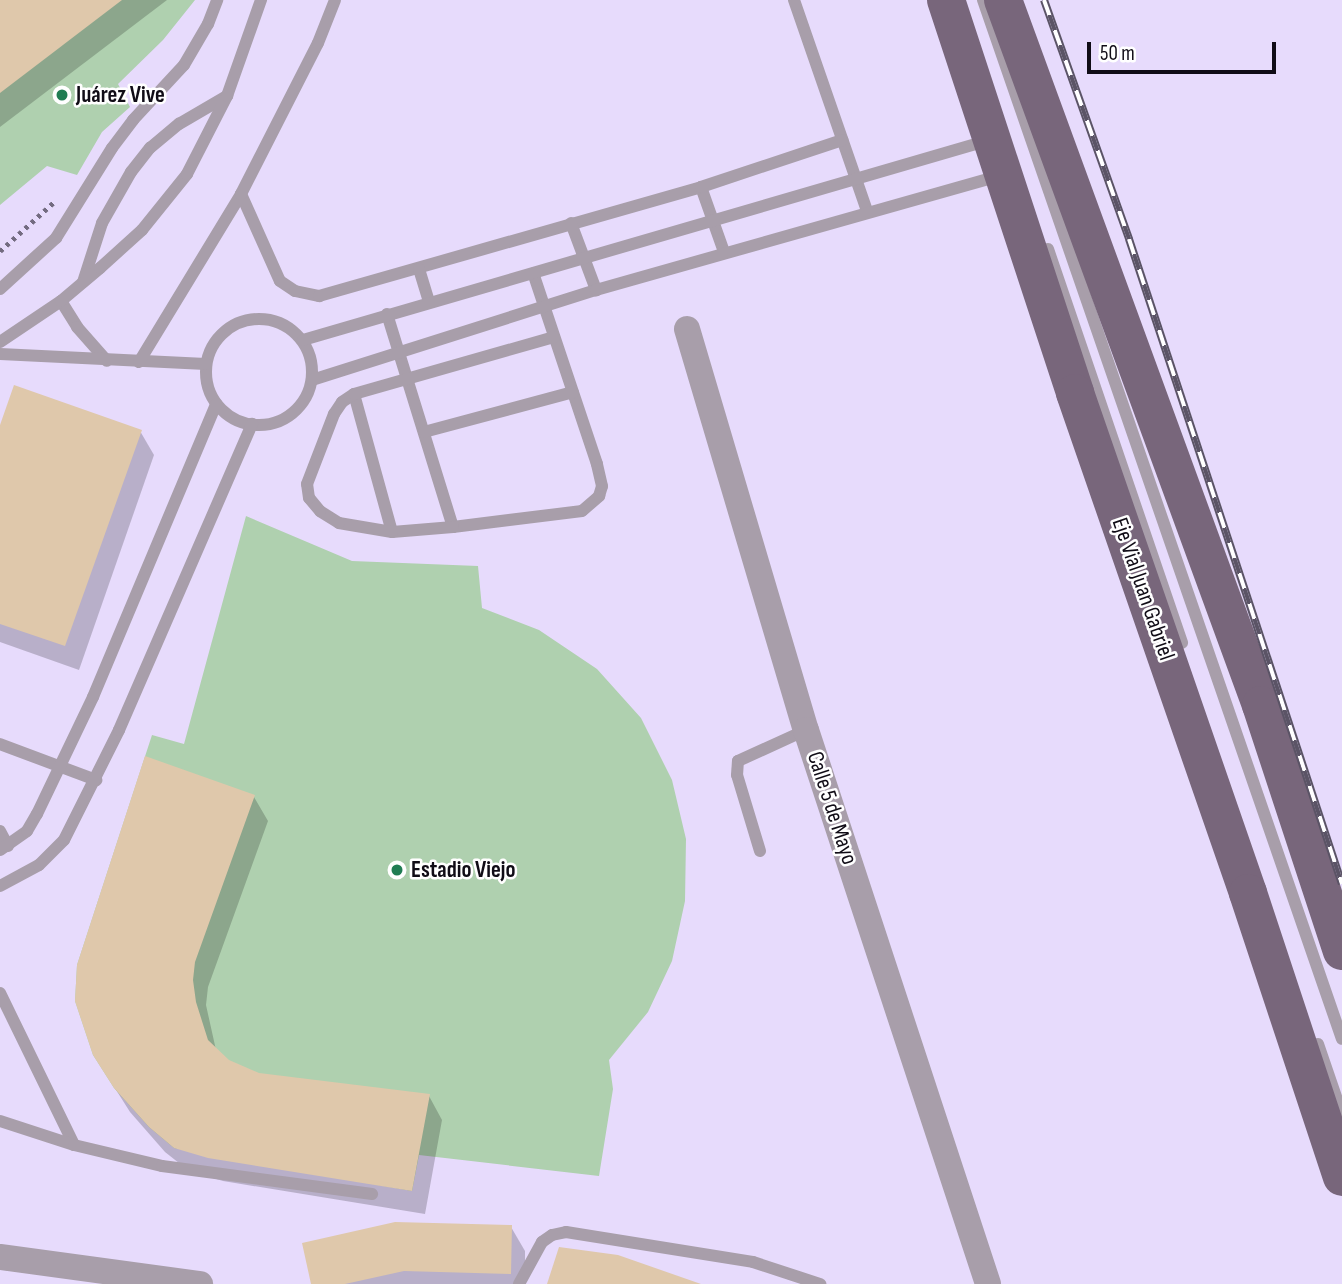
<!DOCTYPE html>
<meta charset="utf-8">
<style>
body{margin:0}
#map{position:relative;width:1342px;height:1284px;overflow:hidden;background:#e7dbfc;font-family:"Sofia Sans Condensed",sans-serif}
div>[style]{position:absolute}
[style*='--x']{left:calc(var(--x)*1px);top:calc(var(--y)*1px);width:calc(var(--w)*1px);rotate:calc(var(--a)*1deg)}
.green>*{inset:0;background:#afd0af}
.shadow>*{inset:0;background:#0003}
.building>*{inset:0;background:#dfc8ab}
.path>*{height:4.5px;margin-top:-2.25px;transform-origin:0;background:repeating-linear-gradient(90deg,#736b80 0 3.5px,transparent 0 8.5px)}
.service>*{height:12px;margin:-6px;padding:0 6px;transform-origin:6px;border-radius:6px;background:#a89eaa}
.service>.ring{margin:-6px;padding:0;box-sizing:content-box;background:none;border:12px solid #a89eaa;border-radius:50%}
.minor>*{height:26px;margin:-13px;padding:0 13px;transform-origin:13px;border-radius:13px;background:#a89eaa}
.primary>*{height:38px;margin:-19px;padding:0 19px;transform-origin:19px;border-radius:19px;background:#78667b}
.rail>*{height:8px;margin-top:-4px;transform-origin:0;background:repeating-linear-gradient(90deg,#fff 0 16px,#5b5466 0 32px);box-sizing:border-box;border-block:2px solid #5b5466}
.dots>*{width:19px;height:19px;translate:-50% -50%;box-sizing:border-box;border:4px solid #fff;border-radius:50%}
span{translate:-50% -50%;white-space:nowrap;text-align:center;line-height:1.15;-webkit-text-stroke:5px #fff;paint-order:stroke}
.poi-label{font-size:23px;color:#100c16;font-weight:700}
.left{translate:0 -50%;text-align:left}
.street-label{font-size:23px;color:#100c16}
.scale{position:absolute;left:1087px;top:42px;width:189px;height:32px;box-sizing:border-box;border:4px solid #100c16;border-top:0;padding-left:9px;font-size:21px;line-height:24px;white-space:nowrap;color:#100c16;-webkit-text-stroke:5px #fff;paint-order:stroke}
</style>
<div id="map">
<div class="green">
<div style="clip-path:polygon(0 0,195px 0,163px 40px,118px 84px,130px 107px,102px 132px,77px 175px,47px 166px,0 205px)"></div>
<div style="clip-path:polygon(246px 516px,352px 561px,478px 566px,482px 608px,539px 630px,597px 669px,641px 718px,672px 780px,686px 839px,685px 901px,672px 961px,648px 1012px,609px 1060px,613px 1089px,599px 1176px,419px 1155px,412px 1191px,174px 1148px,149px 1127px,114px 1088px,93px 1055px,75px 1001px,77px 965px,152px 735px,184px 744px)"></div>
</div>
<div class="shadow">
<div style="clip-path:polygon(0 0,167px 0,0 127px)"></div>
<div style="clip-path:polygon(0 431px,140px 431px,154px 455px,79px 670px,0 642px)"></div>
<div style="clip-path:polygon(254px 797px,268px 821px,208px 987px,206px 1005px,216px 1050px,228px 1062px,258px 1075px,429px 1096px,442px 1120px,425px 1214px,223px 1181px,189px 1171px,165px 1152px,130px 1112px,94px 1055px)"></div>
<div style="clip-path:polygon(511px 1227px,525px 1251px,525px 1284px,313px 1284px)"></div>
</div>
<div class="building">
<div style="clip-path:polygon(0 0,122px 0,0 93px)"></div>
<div style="clip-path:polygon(14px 385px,142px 430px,65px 646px,0 624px,0 425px)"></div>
<div style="clip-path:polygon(145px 756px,255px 795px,195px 962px,193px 980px,196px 1002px,208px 1040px,229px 1060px,259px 1073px,430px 1094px,412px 1191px,208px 1158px,174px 1148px,149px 1127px,114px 1088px,93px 1055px,75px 1001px,77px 965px)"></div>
<div style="clip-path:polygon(395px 1222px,512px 1225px,511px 1274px,404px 1271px,345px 1284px,311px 1284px,302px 1243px)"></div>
<div style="clip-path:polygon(559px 1247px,618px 1255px,701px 1284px,547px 1284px)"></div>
</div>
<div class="path">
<div style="--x:0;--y:251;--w:76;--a:-42.3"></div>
</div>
<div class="service">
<div style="--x:794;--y:0;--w:223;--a:70.9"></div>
<div style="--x:983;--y:0;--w:1099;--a:70.94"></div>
<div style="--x:701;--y:187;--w:69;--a:70.5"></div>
<div style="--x:241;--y:194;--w:95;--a:65.9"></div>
<div style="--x:280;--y:281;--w:18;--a:34"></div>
<div style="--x:295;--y:291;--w:25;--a:12"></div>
<div style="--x:319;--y:296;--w:397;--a:-15.9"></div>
<div style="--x:701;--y:187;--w:149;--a:-18.4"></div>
<div style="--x:571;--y:223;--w:72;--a:69.5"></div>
<div style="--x:1048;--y:249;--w:416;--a:71.2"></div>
<div style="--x:419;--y:269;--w:34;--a:73"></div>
<div style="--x:83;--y:282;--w:62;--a:-72.1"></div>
<div style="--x:102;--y:223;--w:59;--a:-60.4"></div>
<div style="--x:131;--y:172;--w:31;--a:-52"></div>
<div style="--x:150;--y:148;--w:38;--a:-40"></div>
<div style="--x:179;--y:124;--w:56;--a:-30.3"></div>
<div style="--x:0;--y:289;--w:76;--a:-42.3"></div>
<div style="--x:56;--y:238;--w:106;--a:-58.1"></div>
<div style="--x:112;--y:148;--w:35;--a:-53"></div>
<div style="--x:133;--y:120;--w:75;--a:-47.2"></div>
<div style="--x:184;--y:65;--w:48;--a:-59.7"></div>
<div style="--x:208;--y:24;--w:26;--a:-69"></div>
<div style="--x:61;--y:301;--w:31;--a:58"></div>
<div style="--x:77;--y:327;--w:45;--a:48.6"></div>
<div style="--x:387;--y:314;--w:223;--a:72.8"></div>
<div style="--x:453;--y:527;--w:130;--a:-7.1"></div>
<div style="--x:582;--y:511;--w:23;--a:-41"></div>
<div style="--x:599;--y:496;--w:10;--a:-73"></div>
<div style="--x:602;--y:486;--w:23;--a:-103"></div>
<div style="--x:597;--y:464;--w:201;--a:-108.5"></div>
<div class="ring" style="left:206px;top:319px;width:94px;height:94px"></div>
<div style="--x:303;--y:340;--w:715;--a:-16.25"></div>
<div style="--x:0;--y:342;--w:73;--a:-33.9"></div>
<div style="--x:61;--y:301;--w:51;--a:-40.2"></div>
<div style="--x:100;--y:268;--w:57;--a:-42.1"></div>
<div style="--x:142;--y:230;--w:72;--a:-51.2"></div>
<div style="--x:187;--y:174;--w:88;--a:-62.9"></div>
<div style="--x:227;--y:96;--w:102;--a:-70.5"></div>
<div style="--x:0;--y:354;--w:206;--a:2.8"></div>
<div style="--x:139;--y:362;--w:197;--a:-58.7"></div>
<div style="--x:241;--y:194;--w:169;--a:-63"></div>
<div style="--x:318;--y:43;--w:46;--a:-68.4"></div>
<div style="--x:312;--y:380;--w:298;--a:-17.6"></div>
<div style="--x:596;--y:290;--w:420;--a:-15.8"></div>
<div style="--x:354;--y:394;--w:143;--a:74.6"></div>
<div style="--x:424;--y:432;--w:154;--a:-15"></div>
<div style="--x:453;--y:527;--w:61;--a:175.3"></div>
<div style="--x:392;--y:532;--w:54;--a:-170.4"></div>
<div style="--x:339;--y:523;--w:22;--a:-148"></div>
<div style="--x:320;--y:511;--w:17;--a:-130"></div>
<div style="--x:309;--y:498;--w:14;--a:-98"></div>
<div style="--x:307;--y:484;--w:75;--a:-68.9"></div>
<div style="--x:334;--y:414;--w:14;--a:-56"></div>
<div style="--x:342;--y:402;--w:14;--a:-34"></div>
<div style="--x:354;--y:394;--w:208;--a:-15.9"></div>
<div style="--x:0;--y:744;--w:103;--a:20.6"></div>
<div style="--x:0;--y:831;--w:17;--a:62"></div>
<div style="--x:0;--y:850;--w:33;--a:-35"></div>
<div style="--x:27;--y:831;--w:20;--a:-60"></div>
<div style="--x:37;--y:814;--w:130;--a:-64.4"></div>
<div style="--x:93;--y:697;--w:318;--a:-67.2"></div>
<div style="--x:760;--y:851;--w:79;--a:-106.8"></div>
<div style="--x:737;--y:775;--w:14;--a:-86"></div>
<div style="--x:738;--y:761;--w:75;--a:-24.5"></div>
<div style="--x:0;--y:886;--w:44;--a:-28.3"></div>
<div style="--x:39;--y:865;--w:35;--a:-45"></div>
<div style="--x:64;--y:840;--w:123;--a:-63.4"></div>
<div style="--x:119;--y:730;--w:334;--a:-66.5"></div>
<div style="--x:0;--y:993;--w:169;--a:64"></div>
<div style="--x:1318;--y:1044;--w:74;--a:71.1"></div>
<div style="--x:0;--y:1121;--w:78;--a:18"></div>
<div style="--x:74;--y:1145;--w:90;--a:13.4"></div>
<div style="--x:162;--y:1166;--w:212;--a:7.6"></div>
<div style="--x:519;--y:1284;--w:48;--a:-61.3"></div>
<div style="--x:542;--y:1242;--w:12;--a:-35"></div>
<div style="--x:552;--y:1235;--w:14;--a:-12"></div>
<div style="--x:566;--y:1232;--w:189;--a:9.1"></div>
<div style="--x:753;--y:1262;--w:71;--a:18.2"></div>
</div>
<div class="minor">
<div style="--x:687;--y:329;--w:418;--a:73.5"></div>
<div style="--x:806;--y:730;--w:583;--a:71.81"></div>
<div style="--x:0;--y:1257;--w:202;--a:7.7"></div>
</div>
<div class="primary">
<div style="--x:946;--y:0;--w:414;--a:71.8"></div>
<div style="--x:1075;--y:393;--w:529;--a:70.91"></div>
<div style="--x:1248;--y:893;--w:299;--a:71.7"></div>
<div style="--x:1003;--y:0;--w:751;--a:69.9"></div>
<div style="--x:1261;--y:705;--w:259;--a:71.8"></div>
</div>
<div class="rail">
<div style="--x:1044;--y:0;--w:254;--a:70.4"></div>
<div style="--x:1129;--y:239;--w:679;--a:71.73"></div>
</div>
<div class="dots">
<div style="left:62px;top:95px;background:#207d53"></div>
<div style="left:397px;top:870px;background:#207d53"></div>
</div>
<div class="poi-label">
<span class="left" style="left:76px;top:95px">Juárez Vive</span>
<span class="left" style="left:411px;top:870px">Estadio Viejo</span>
</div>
<div class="street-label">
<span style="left:1143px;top:589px;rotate:71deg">Eje Vial Juan Gabriel</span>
<span style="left:832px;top:808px;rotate:72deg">Calle 5 de Mayo</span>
</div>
<div class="scale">50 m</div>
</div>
